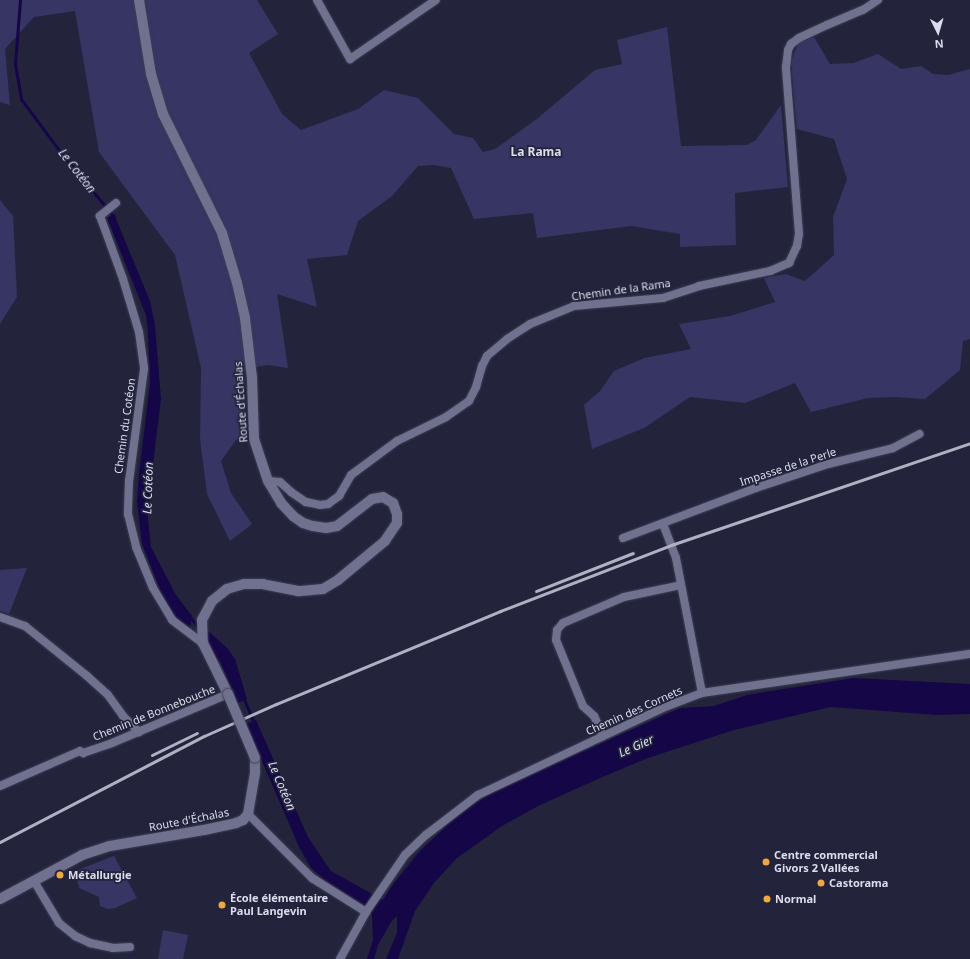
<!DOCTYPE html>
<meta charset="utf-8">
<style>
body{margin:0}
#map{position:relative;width:970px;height:959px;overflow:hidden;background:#23243c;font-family:"Noto Sans",sans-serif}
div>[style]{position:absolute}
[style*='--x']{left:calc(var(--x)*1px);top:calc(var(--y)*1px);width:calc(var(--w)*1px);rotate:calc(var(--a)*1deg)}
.green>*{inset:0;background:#363563}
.water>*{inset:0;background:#150647}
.stream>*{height:3px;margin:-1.5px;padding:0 1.5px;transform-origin:1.5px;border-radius:1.5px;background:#150647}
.roads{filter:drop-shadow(0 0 1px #3e3e53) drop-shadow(0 0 1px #3e3e53)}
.minor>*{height:8px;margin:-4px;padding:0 4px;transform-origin:4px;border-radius:4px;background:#6f718e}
.tertiary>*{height:10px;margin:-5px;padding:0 5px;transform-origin:5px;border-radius:5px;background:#6f718e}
.rail>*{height:3px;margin:-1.5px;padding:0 1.5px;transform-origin:1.5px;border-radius:1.5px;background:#afb1c3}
.bridges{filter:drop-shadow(0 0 1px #3e3e53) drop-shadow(0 0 1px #3e3e53)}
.tertiary-bridge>*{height:10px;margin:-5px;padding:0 5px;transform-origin:5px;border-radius:5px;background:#6f718e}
.dots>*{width:11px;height:11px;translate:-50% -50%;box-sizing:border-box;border:2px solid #23243c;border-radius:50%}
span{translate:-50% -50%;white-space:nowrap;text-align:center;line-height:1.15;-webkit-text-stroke:3.5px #23243c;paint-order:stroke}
.street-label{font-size:11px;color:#dbdded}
.poi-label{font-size:11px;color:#dbdded;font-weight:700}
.left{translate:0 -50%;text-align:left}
.neighbourhood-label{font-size:12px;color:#dbdded;font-weight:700}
.water-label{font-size:12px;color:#dddef3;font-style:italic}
.north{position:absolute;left:918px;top:12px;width:40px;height:40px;-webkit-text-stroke:3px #23243c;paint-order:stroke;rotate:175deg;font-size:11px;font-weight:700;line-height:16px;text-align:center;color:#dbdded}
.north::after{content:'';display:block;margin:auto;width:14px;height:18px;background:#dbdded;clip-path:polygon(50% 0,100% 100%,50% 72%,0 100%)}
</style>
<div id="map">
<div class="green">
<div style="clip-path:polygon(0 0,257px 0,278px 34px,249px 53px,282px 114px,301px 130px,358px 109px,384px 90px,418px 98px,454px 134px,473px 138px,483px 152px,495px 149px,538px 118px,595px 70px,622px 64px,617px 40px,667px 27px,681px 146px,747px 145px,756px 140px,781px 105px,788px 187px,735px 193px,736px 245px,680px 247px,680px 234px,631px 226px,537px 238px,533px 213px,474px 219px,451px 168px,434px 165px,418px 166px,392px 196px,358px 221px,347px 255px,307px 259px,317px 307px,277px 294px,288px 368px,268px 365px,245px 369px,244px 433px,236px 440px,221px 461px,231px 493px,252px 524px,230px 541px,207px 494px,200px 439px,201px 368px,175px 255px,99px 152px,75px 11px,34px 17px,5px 49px,10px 105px,0 102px)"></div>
<div style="clip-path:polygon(814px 37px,830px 64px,853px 63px,878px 54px,901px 69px,921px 66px,933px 74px,948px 75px,970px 69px,970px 339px,963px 341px,960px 370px,925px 399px,895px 397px,868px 398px,811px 412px,795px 383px,745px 403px,690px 397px,644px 428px,592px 449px,584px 405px,600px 391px,614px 371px,644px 358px,691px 349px,679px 324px,730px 316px,775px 302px,764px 278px,786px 274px,805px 281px,834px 255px,833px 217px,847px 179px,834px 139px,797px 129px,791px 62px,798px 43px)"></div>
<div style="clip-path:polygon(0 200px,13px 216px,17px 297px,0 324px)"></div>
<div style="clip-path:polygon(27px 568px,9px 614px,0 611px,0 570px)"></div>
<div style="clip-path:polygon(114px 856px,137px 898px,115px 908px,108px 909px,100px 906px,99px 897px,79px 888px,75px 871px)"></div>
<div style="clip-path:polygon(163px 930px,188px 935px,183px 959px,158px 959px)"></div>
</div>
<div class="water">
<div style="clip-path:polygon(114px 214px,150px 301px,155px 325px,161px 399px,153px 464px,148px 468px,146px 499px,151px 547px,176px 595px,192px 616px,190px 629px,180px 623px,164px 600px,142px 544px,137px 502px,139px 473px,150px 384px,148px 332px,146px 315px,107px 218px)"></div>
<div style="clip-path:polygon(204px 627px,228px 649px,235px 659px,247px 699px,238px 703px,220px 662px,207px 646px)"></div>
<div style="clip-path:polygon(854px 678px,970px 684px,970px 714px,937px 715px,831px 707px,734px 730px,648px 758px,600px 778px,538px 806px,502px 826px,457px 858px,434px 883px,415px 911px,398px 959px,386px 959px,397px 933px,397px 916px,391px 922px,378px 945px,374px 959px,367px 959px,373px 940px,372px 915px,366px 906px,325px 880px,311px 868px,299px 847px,246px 724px,256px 720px,308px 837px,331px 871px,383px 900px,394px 883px,420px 851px,460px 813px,492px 793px,568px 758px,680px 708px,714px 706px,747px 695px)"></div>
</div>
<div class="stream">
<div style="--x:20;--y:0;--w:64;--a:94.5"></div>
<div style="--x:15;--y:64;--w:36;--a:80"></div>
<div style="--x:21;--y:99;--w:64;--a:53.3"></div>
<div style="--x:59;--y:150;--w:87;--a:50.6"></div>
<div style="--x:147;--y:508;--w:44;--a:-87.4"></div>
<div style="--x:189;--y:616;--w:17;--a:50"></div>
<div style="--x:243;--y:697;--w:28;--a:67"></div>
</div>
<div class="roads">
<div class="minor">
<div style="--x:317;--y:0;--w:68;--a:60.8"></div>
<div style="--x:350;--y:59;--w:104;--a:-34.5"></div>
<div style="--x:116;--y:203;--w:21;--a:141"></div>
<div style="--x:100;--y:216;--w:67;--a:69.9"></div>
<div style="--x:123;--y:279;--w:55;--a:73.2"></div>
<div style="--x:139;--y:332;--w:37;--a:82"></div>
<div style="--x:144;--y:369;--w:113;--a:97.6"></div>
<div style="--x:129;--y:481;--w:33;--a:92"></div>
<div style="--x:128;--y:514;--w:34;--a:76"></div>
<div style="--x:136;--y:547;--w:44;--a:67.5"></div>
<div style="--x:153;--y:588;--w:37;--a:59"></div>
<div style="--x:172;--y:620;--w:39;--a:37"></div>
<div style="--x:268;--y:481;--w:12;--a:5"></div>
<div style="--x:280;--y:482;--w:15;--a:42"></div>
<div style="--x:291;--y:492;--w:18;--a:34"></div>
<div style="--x:306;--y:502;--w:14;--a:12"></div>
<div style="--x:320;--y:505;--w:8;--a:-7"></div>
<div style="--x:328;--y:504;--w:14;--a:-36"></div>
<div style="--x:339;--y:496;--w:24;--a:-60"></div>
<div style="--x:351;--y:475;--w:57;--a:-36.5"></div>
<div style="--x:397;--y:441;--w:55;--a:-26.1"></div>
<div style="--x:446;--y:417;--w:28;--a:-35"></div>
<div style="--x:469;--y:401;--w:16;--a:-63"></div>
<div style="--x:476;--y:387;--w:22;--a:-74"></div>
<div style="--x:482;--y:366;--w:11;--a:-63"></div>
<div style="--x:487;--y:356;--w:26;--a:-40"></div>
<div style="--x:507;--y:339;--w:27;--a:-33"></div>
<div style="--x:530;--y:324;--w:48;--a:-22.2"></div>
<div style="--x:574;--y:306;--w:89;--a:-5.1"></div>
<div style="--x:663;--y:298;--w:38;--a:-18"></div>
<div style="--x:699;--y:286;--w:73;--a:-11.9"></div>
<div style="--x:770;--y:271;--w:21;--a:-23"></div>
<div style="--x:789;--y:263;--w:19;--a:-65"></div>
<div style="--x:797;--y:246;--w:12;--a:-81"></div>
<div style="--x:799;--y:234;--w:168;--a:-94.5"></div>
<div style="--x:786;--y:67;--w:17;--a:-83"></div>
<div style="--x:788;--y:50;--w:7;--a:-63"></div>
<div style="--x:791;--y:44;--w:10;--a:-37"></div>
<div style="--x:799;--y:38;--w:31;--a:-25"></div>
<div style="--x:827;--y:25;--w:39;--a:-23"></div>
<div style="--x:863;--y:10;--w:18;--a:-34"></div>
<div style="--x:663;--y:524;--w:36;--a:69"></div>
<div style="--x:676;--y:558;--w:137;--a:79.1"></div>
<div style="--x:623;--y:538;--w:142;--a:-20.6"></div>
<div style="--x:756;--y:488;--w:76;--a:-18.4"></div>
<div style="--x:828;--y:464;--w:67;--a:-13.8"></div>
<div style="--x:893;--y:448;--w:30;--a:-28"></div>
<div style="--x:0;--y:617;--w:27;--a:20"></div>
<div style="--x:25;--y:626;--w:80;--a:38.9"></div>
<div style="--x:87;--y:676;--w:28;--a:42"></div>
<div style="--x:108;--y:695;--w:26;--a:54"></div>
<div style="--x:123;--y:716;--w:23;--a:45"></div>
<div style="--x:603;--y:736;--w:22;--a:-114"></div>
<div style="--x:594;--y:716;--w:15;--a:-138"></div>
<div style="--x:583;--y:706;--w:71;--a:-112.2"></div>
<div style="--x:556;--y:640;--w:10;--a:-84"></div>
<div style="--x:557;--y:630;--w:9;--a:-49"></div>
<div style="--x:563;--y:623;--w:66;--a:-23.1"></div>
<div style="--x:624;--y:597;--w:58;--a:-11.9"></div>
<div style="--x:0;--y:786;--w:87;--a:-23.6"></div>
<div style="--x:80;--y:751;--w:4;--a:34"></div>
<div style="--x:83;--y:753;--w:31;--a:-19"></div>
<div style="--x:112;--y:743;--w:126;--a:-22.9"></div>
<div style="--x:248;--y:814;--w:91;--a:45"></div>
<div style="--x:312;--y:878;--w:64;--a:32.2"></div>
<div style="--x:34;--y:881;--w:49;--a:59.2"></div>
<div style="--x:59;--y:923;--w:21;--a:39"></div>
<div style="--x:75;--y:936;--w:17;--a:25"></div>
<div style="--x:90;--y:943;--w:24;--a:12"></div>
<div style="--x:113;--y:948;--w:17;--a:-3"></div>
<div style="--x:340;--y:959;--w:54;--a:-61"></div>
<div style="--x:366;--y:912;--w:69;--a:-55.6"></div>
<div style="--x:405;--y:855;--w:29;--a:-44"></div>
<div style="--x:426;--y:835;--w:66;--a:-37.6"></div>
<div style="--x:478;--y:795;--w:207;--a:-25.2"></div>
<div style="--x:665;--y:707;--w:40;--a:-21"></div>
<div style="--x:702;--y:693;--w:271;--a:-8.3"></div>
</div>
<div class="tertiary">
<div style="--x:139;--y:0;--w:75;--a:80.8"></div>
<div style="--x:151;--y:74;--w:42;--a:73.3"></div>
<div style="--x:163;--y:114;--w:133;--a:63.6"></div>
<div style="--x:222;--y:233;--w:52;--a:73.3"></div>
<div style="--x:237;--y:283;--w:36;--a:77"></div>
<div style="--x:245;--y:318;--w:60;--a:83.3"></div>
<div style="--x:252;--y:378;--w:61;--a:88.1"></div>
<div style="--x:254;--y:439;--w:44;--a:71.6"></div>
<div style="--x:268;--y:481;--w:26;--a:59"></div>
<div style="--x:281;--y:503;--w:18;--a:47"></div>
<div style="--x:293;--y:516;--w:12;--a:35"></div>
<div style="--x:303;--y:523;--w:10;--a:17"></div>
<div style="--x:313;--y:526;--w:13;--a:9"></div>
<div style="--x:326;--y:528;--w:11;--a:-10"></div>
<div style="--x:337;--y:526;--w:44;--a:-37.6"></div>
<div style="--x:372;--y:499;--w:11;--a:-10"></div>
<div style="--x:383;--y:497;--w:12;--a:31"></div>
<div style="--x:393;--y:503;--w:12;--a:70"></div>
<div style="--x:397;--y:514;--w:9;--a:90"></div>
<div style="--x:397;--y:523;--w:22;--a:124"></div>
<div style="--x:385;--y:541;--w:61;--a:140.3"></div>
<div style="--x:338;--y:580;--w:17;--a:149"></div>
<div style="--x:323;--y:589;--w:25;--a:175"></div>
<div style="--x:298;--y:591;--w:36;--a:-169"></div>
<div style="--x:263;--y:584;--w:19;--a:180"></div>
<div style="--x:244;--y:584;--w:18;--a:164"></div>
<div style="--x:227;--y:589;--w:19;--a:141"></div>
<div style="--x:212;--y:601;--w:21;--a:118"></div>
<div style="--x:202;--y:620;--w:23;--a:88"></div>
<div style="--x:203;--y:643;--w:57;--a:63.9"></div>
<div style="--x:0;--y:899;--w:93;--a:-28.2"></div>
<div style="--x:82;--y:855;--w:29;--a:-18"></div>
<div style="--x:110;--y:846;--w:95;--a:-9.7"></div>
<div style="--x:204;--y:830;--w:33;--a:-12"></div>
<div style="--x:236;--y:823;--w:8;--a:-23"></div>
<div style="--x:243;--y:820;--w:8;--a:-50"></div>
<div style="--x:248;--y:814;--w:42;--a:-80.3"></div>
<div style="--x:255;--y:773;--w:15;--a:-90"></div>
</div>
</div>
<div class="rail">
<div style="--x:536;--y:591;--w:104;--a:-21.4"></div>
<div style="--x:152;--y:755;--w:50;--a:-26.1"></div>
<div style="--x:0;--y:842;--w:230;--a:-27.5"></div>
<div style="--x:204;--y:736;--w:79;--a:-24"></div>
<div style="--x:276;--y:704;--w:243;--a:-22.5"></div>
<div style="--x:500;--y:611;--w:183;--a:-21.1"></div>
<div style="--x:671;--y:545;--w:316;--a:-18.8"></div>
</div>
<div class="bridges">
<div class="tertiary-bridge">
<div style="--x:228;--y:694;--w:69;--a:67.1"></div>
</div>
</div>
<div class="dots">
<div style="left:766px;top:862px;background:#efa73e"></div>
<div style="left:60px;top:875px;background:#efa73e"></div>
<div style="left:821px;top:883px;background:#efa73e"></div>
<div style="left:767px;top:899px;background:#efa73e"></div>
<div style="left:222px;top:905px;background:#efa73e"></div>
</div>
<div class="street-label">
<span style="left:621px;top:290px;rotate:-8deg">Chemin de la Rama</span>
<span style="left:241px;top:402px;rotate:-94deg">Route d'Échalas</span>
<span style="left:125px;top:426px;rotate:-82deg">Chemin du Cotéon</span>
<span style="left:788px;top:467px;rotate:-18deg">Impasse de la Perle</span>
<span style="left:634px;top:711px;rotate:-24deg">Chemin des Cornets</span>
<span style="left:154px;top:713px;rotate:-22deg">Chemin de Bonnebouche</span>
<span style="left:189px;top:820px;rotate:-11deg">Route d'Échalas</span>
</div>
<div class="poi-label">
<span class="left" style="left:774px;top:862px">Centre commercial<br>Givors 2 Vallées</span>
<span class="left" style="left:68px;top:875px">Métallurgie</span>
<span class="left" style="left:829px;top:883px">Castorama</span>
<span class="left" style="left:230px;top:905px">École élémentaire<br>Paul Langevin</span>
<span class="left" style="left:775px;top:899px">Normal</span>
</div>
<div class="neighbourhood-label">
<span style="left:536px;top:152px">La Rama</span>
</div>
<div class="water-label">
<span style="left:77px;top:171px;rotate:52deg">Le Cotéon</span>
<span style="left:148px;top:488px;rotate:-88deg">Le Cotéon</span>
<span style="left:636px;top:746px;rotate:-24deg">Le Gier</span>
<span style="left:282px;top:786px;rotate:67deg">Le Cotéon</span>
</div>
<div class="north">N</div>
</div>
